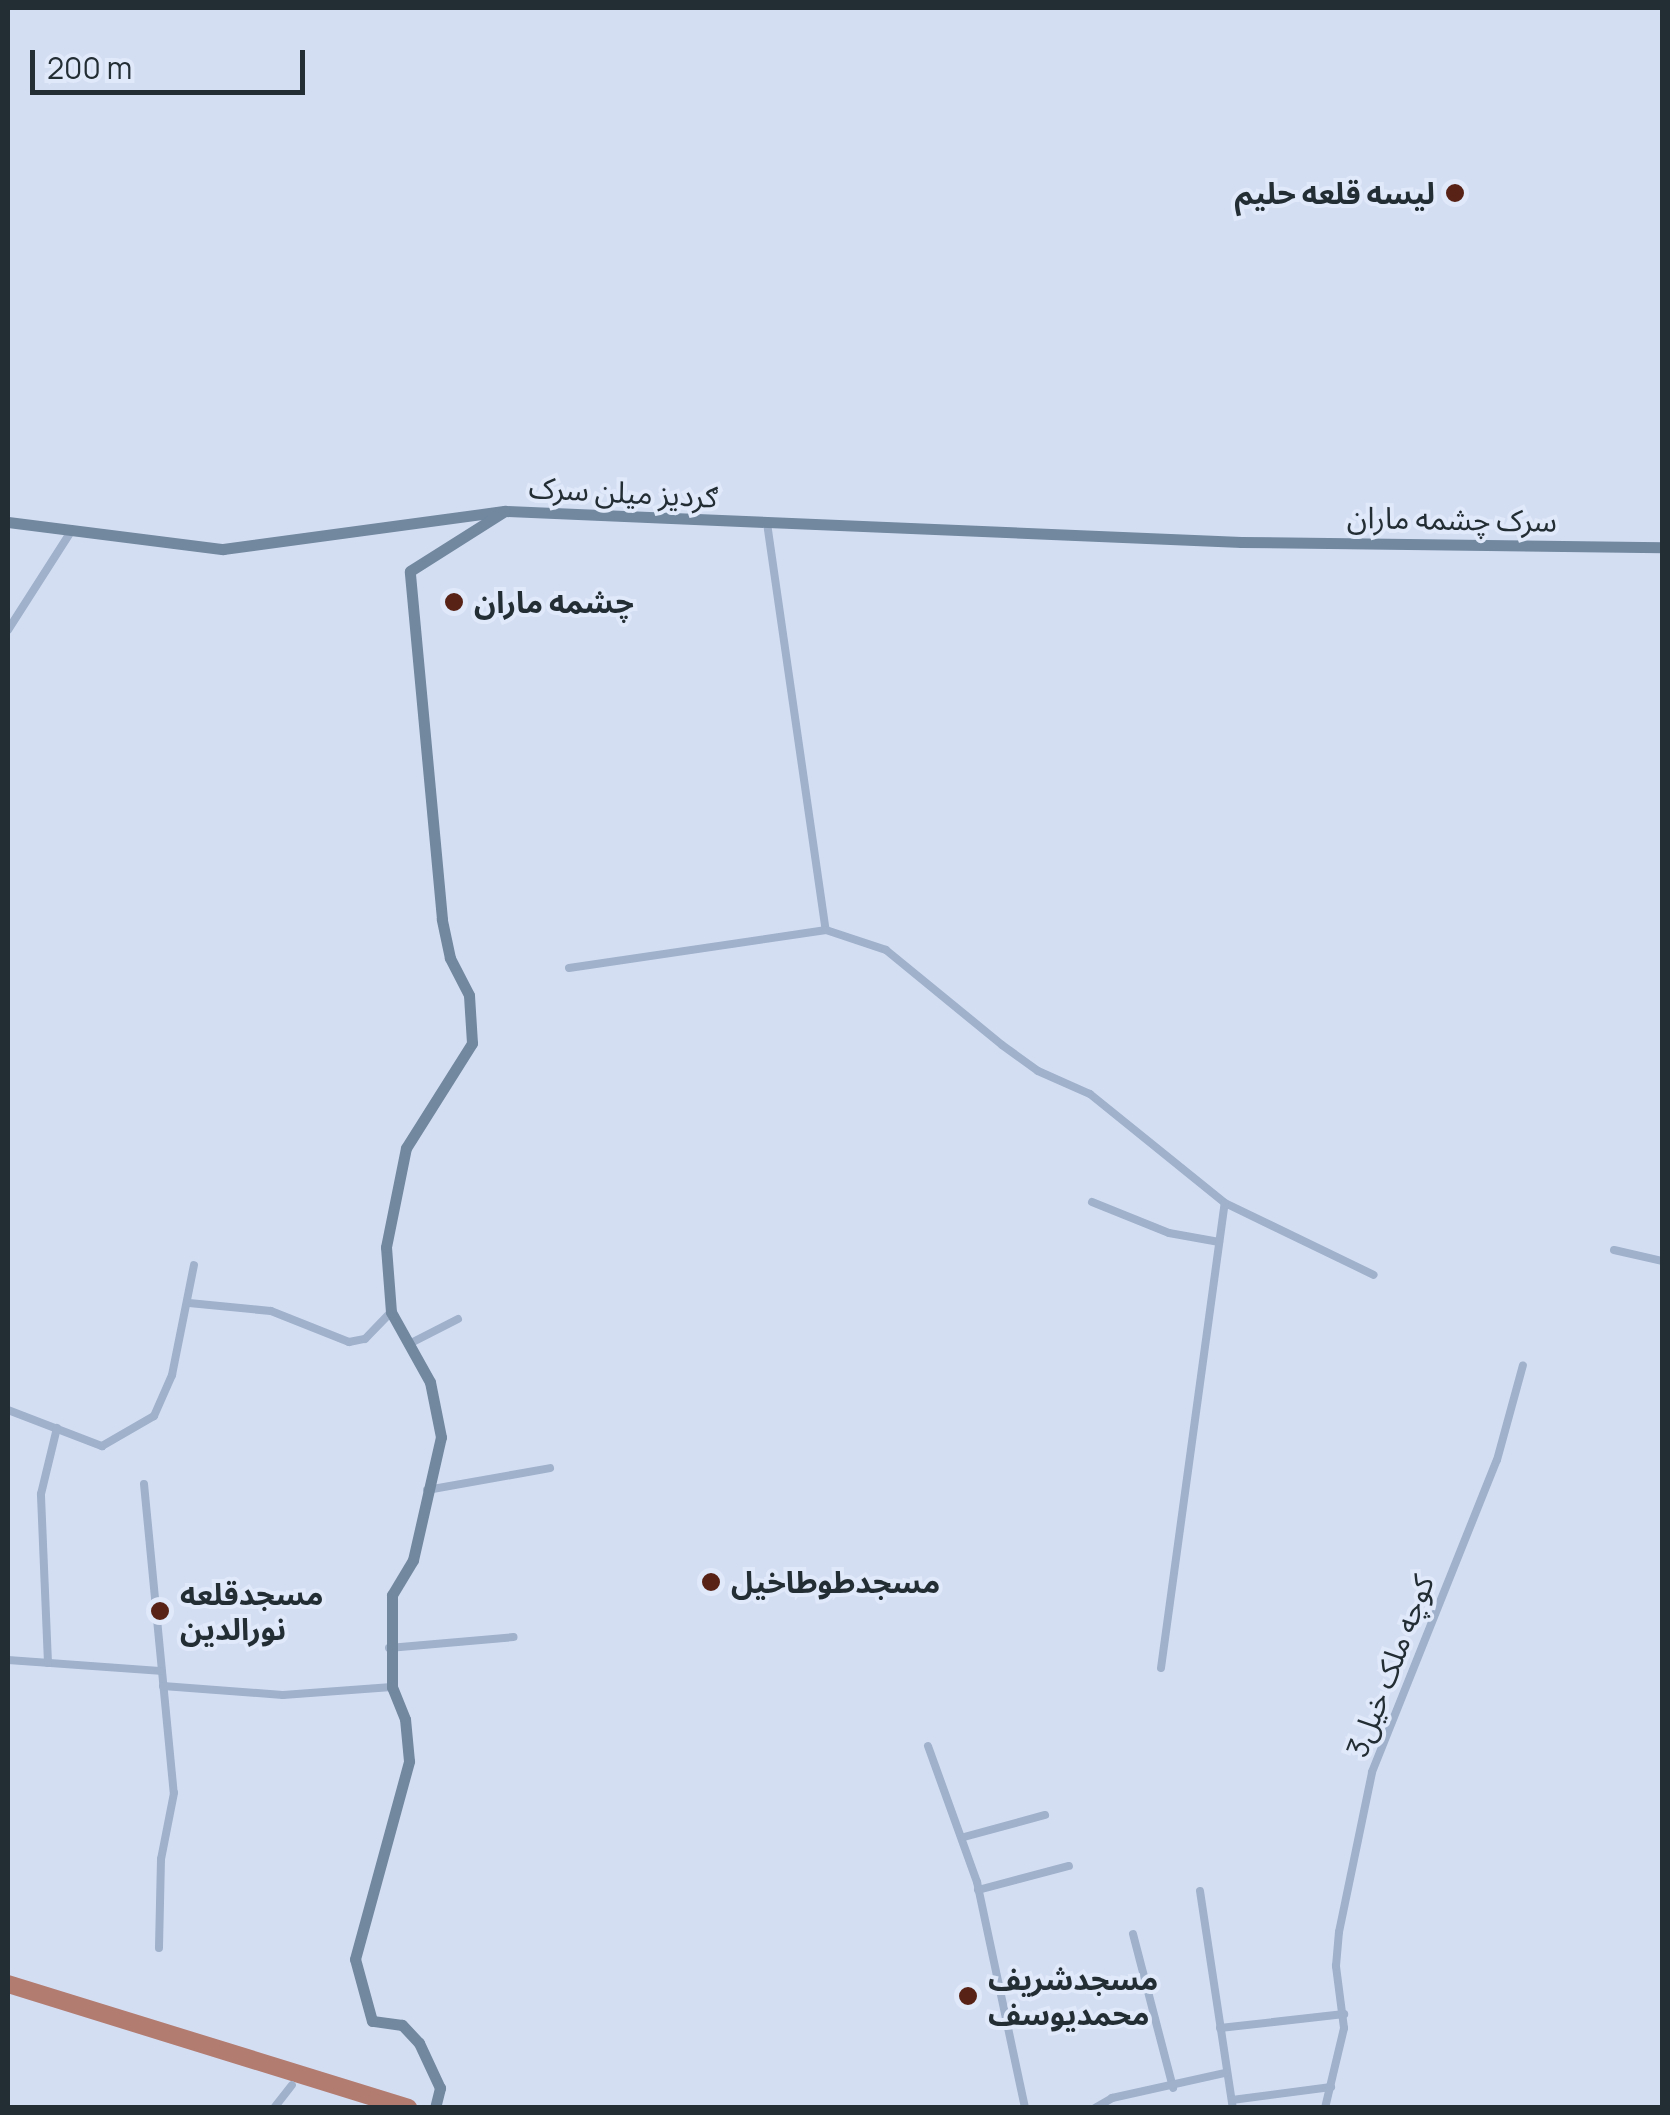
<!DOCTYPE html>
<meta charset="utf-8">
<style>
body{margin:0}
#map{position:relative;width:1670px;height:2115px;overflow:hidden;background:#d4def3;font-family:Manrope,"Noto Sans Arabic",sans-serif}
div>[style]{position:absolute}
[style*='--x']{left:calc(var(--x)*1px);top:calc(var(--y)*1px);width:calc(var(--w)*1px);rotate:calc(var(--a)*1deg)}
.river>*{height:18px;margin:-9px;padding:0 9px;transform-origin:9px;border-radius:9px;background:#b27c71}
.street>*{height:8px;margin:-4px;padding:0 4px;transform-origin:4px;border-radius:4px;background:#9fb1cb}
.secondary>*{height:11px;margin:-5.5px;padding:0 5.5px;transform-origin:5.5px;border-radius:5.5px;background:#71889f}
.dots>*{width:28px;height:28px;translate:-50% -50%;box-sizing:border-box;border:5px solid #e0e9fa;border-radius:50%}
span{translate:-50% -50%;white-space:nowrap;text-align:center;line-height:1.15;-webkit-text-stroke:8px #e0e9fa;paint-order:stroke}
.poi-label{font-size:30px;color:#232d34;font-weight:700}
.right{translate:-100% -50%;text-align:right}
.left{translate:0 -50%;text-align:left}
.street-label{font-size:30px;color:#232d34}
.frame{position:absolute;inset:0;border:10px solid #232d34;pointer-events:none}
.scale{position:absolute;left:30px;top:50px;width:275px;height:45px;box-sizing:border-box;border:5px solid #232d34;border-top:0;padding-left:12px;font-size:30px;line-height:35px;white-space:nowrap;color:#232d34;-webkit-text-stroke:8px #e0e9fa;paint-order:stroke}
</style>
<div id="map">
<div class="river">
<div style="--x:8;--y:1984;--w:419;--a:17.2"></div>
</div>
<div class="street">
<div style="--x:767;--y:523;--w:411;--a:81.8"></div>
<div style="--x:8;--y:630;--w:119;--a:-57.4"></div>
<div style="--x:569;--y:968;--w:260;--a:-8.4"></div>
<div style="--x:826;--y:930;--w:63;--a:18.4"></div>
<div style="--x:886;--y:950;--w:150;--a:39.3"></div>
<div style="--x:1002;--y:1045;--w:44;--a:35.8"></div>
<div style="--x:1038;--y:1071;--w:57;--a:23.9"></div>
<div style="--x:1090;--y:1094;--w:174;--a:38.9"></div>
<div style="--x:1225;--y:1203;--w:165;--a:25.8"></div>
<div style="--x:1092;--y:1202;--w:83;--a:21.9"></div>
<div style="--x:1169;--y:1233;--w:51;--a:10.2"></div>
<div style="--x:1614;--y:1250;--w:49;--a:12.9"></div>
<div style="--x:189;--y:1303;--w:82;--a:5.6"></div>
<div style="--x:271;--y:1311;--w:84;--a:21.7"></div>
<div style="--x:349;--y:1342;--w:16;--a:-11"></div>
<div style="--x:365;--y:1339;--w:37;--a:-46"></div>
<div style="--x:409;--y:1344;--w:55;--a:-27"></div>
<div style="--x:8;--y:1410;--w:101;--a:21"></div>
<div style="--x:102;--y:1446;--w:60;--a:-30"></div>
<div style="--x:154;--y:1416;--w:45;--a:-66.3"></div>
<div style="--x:172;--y:1375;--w:112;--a:-78.7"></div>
<div style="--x:144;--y:1484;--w:310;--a:84.5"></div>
<div style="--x:174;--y:1793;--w:67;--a:101.1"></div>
<div style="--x:161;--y:1859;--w:89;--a:91.3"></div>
<div style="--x:427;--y:1490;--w:125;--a:-10.1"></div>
<div style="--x:389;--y:1648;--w:125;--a:-5"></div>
<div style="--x:8;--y:1660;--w:152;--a:4.1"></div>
<div style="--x:48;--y:1663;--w:169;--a:-92.4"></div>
<div style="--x:41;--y:1494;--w:68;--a:-76.4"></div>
<div style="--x:1161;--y:1668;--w:469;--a:-82.2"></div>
<div style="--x:163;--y:1686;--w:120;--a:4.3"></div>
<div style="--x:283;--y:1695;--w:109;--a:-4.2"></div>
<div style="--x:928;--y:1746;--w:145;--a:70.2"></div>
<div style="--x:977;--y:1882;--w:231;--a:78"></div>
<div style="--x:964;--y:1837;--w:84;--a:-15.2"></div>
<div style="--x:978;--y:1890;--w:94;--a:-14.8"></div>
<div style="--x:1200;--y:1891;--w:219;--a:81.4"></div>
<div style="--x:1133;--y:1934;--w:159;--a:75.4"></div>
<div style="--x:1220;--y:2028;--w:125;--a:-6.4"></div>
<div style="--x:1232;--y:2100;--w:100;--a:-7.5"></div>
<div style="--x:274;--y:2108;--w:29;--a:-52"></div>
<div style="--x:1095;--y:2108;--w:20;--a:-30"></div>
<div style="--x:1112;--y:2098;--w:116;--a:-12.5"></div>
<div style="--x:1325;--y:2108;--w:82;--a:-76.6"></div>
<div style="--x:1344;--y:2028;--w:63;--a:-97.4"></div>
<div style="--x:1336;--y:1966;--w:34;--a:-85"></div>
<div style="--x:1339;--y:1932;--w:163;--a:-78.3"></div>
<div style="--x:1372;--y:1772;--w:336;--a:-68.2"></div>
<div style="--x:1497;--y:1460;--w:98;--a:-74.7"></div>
</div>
<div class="secondary">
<div style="--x:8;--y:522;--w:217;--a:7.2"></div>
<div style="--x:223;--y:549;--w:285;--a:-7.7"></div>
<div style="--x:505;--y:511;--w:737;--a:2.41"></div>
<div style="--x:1241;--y:542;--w:421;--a:0.7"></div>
<div style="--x:435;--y:2108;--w:21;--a:-76"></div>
<div style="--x:440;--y:2088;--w:50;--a:-115"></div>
<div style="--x:419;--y:2043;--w:25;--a:-133"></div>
<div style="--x:402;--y:2025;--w:30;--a:-172"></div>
<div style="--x:372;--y:2021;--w:64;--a:-105.3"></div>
<div style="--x:355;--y:1959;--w:205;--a:-74.7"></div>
<div style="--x:409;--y:1761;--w:42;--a:-95.4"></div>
<div style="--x:405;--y:1719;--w:35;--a:-112"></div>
<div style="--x:392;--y:1687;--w:92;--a:-90"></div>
<div style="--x:392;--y:1595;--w:41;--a:-59"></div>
<div style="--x:413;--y:1560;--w:126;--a:-77.2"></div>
<div style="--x:441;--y:1437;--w:56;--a:-101.3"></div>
<div style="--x:430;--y:1382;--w:80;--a:-119.1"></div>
<div style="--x:391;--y:1312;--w:65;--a:-94.4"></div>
<div style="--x:386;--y:1247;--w:101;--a:-78.6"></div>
<div style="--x:406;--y:1148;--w:124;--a:-57.8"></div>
<div style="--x:472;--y:1043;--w:48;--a:-93.6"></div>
<div style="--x:469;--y:995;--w:42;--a:-117.2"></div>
<div style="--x:450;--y:958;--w:40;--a:-102"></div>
<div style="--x:442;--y:919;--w:349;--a:-95.3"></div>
<div style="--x:410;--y:571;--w:112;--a:-32.3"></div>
</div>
<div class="dots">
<div style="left:1455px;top:193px;background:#582316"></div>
<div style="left:454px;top:602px;background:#582316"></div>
<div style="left:711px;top:1582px;background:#582316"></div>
<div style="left:160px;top:1611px;background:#582316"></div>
<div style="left:968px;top:1996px;background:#582316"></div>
</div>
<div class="poi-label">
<span class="right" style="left:1435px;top:193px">لیسه قلعه حلیم</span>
<span class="left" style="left:474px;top:602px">چشمه ماران</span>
<span class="left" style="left:731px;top:1582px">مسجدطوطاخیل</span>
<span class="left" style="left:180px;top:1611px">مسجدقلعه<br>نورالدین</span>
<span class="left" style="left:988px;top:1996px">مسجدشریف<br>محمدیوسف</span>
</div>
<div class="street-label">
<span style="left:623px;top:492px;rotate:3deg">ګردیز میلن سرک</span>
<span style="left:1452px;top:519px;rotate:1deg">سرک چشمه ماران</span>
<span style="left:1390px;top:1666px;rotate:-69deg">کوچه ملک خیل3</span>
</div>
<div class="frame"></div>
<div class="scale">200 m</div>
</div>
